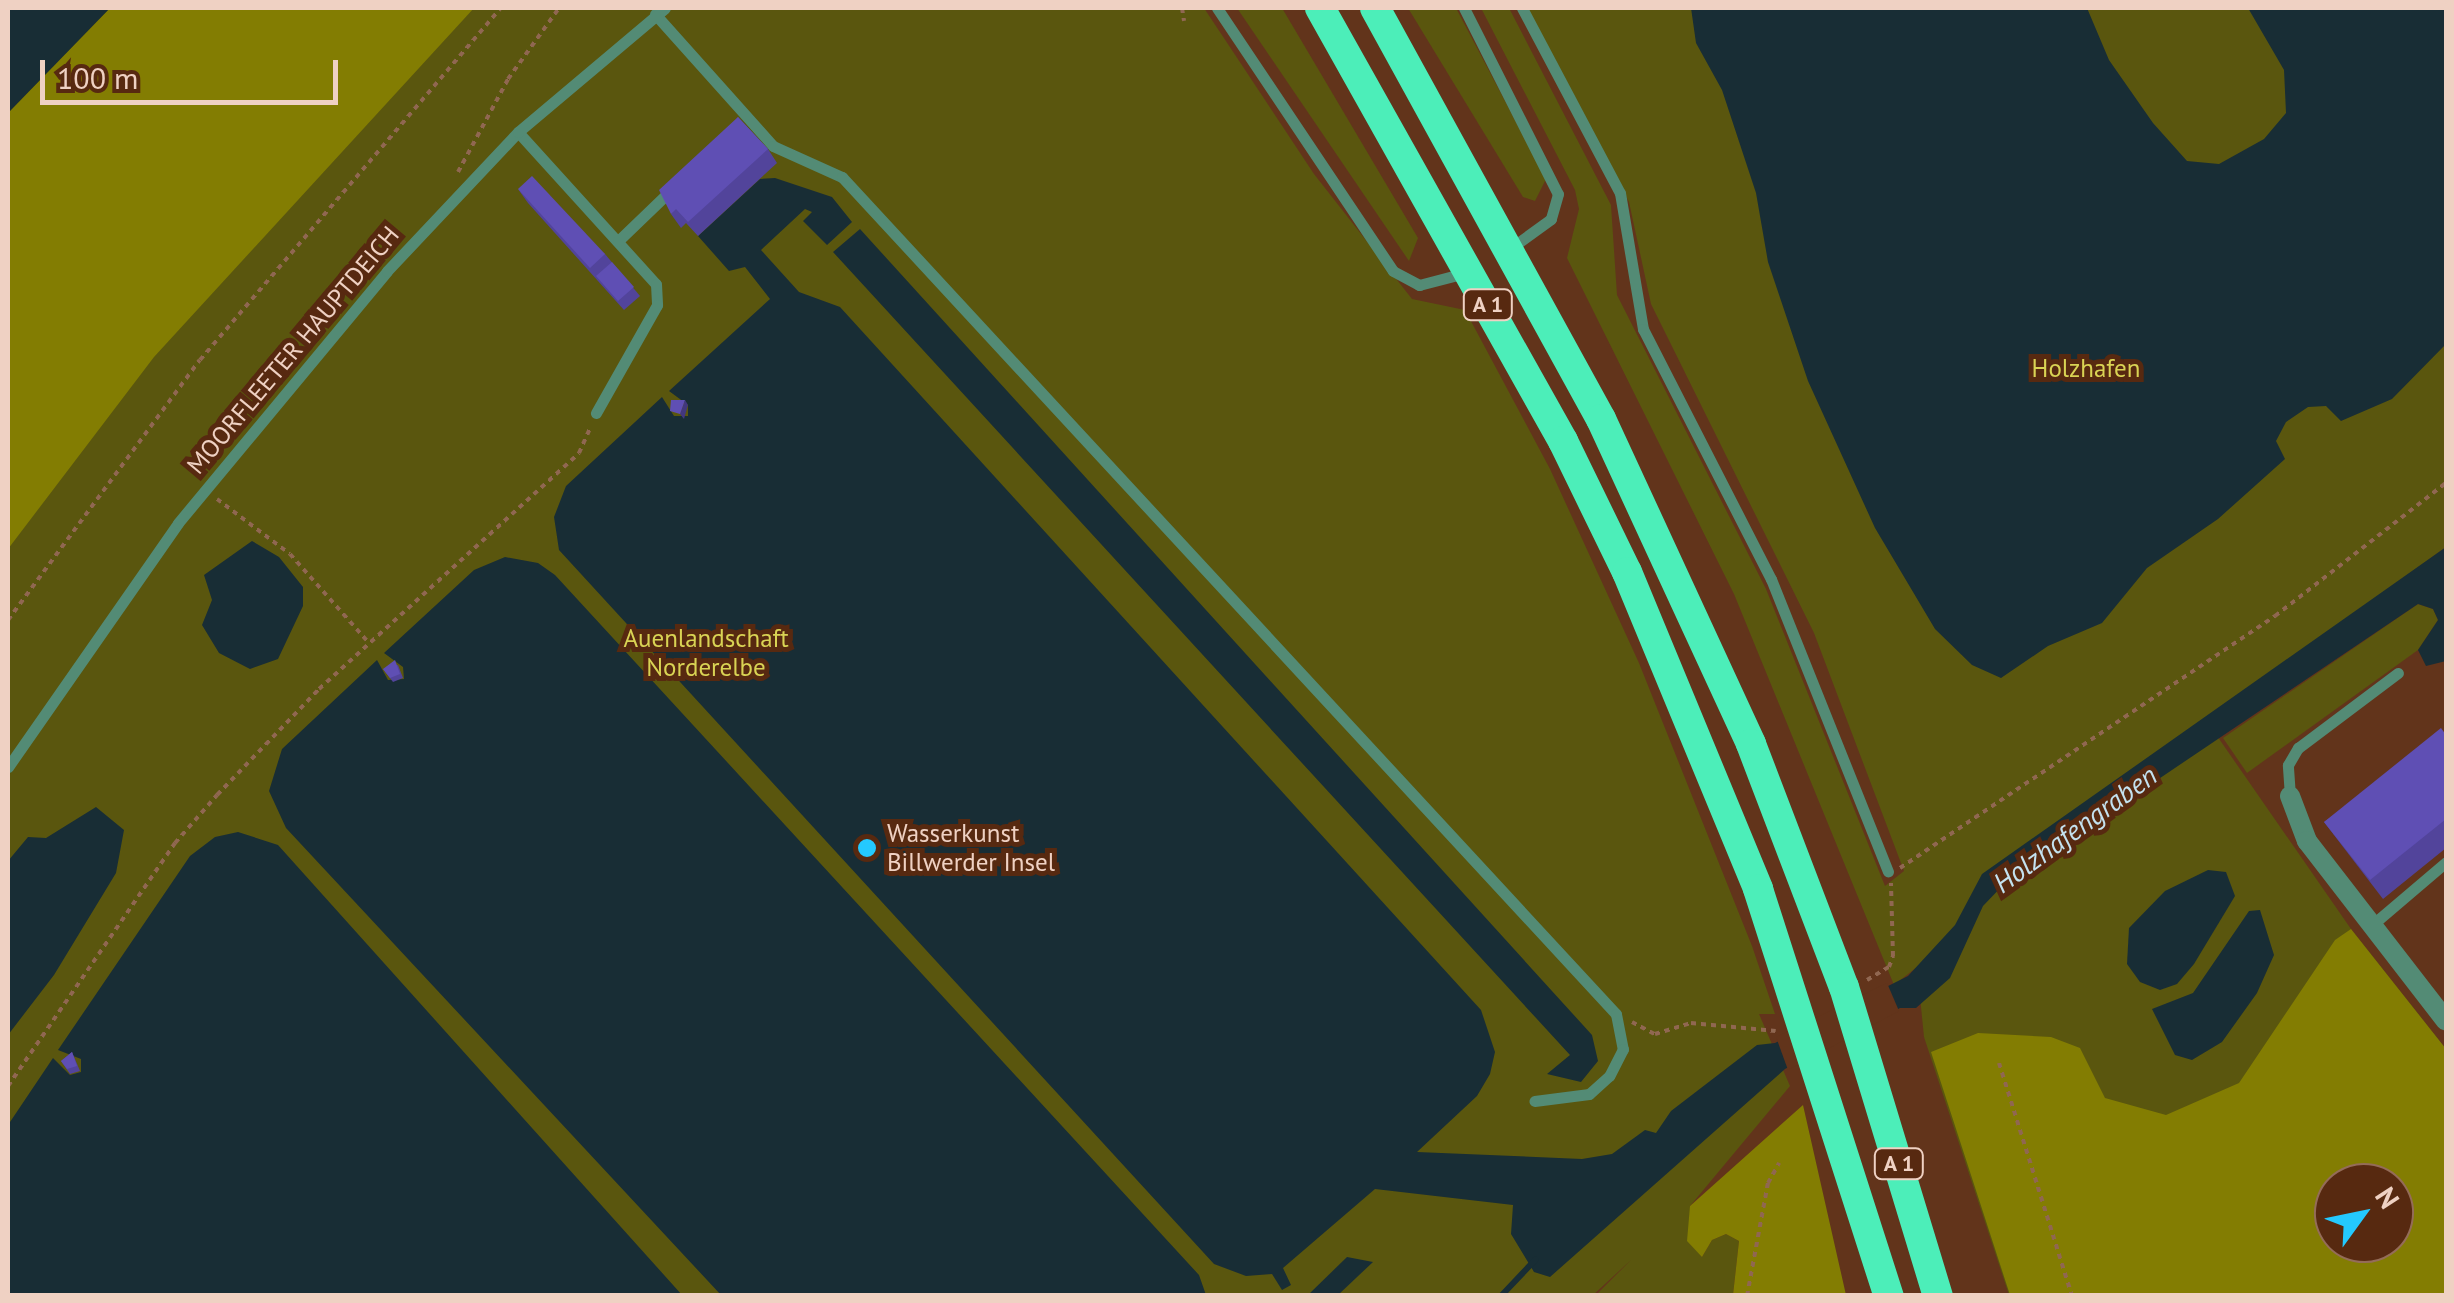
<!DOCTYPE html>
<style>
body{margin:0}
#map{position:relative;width:2454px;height:1303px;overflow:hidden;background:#62341b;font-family:"PT Sans",sans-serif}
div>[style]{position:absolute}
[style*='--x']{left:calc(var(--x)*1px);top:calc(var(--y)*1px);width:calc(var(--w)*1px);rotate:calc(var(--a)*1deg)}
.green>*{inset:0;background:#5a560e}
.forest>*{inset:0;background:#837d02}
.water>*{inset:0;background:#182d35}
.pier>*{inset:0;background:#62341b}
.stream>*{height:6px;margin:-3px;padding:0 3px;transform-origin:3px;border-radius:3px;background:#182d35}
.path>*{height:4px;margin-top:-2px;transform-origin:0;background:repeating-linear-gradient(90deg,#906751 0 5px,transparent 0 10px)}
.lane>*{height:11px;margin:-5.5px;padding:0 5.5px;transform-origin:5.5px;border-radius:5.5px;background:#538b75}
.street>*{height:20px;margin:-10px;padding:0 10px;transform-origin:10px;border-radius:10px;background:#538b75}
.highway>*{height:30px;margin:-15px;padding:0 15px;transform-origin:15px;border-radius:15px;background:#4ceeb9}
.wall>*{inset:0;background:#52449b}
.shaded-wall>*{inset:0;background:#42377e}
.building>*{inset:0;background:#5f4fb4}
.dots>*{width:28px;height:28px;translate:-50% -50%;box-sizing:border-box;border:5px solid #572910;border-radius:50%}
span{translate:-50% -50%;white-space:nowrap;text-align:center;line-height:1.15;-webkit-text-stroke:10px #572910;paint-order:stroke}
.shield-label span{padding:2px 8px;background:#572910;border:2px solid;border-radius:8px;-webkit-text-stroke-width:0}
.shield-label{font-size:22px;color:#efd1c3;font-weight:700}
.street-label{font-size:25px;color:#efd1c3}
.park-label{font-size:25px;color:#d9d354}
.poi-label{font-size:25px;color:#efd1c3}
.left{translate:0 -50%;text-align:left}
.water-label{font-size:28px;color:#c4e2f0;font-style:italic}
.frame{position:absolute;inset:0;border:10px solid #efd1c3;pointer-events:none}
.north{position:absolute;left:2314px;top:1163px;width:100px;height:100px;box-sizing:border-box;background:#572910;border:2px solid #946c58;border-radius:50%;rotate:57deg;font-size:28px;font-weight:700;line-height:40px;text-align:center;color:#efd1c3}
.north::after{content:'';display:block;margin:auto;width:35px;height:45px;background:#24c9fe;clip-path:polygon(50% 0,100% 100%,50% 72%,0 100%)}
.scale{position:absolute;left:40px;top:60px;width:298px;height:45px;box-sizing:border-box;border:5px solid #efd1c3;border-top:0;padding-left:12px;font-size:30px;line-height:35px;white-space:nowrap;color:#efd1c3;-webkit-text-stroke:8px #572910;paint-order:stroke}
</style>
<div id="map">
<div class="green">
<div style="clip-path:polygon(8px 8px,1204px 8px,1314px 174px,1412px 299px,1465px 310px,1550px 469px,1639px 663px,1752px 946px,1775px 1014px,1759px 1014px,1790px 1086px,1690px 1206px,1702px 1257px,1712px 1240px,1726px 1234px,1739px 1241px,1733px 1295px,1596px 1295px,1631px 1260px,1592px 1296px,8px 1296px)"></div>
<div style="clip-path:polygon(1237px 8px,1282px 8px,1418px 238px,1409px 261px)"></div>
<div style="clip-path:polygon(1408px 8px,1456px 8px,1546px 179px,1535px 201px,1523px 197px)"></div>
<div style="clip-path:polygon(evenodd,1481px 8px,1509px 8px,1611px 205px,1617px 295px,1766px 589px,1885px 886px,1904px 871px,1814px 633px,1651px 304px,1629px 202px,1526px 8px,2446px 8px,2446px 547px,2206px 720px,2351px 929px,2446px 1049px,2446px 1295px,2009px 1295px,1924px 1037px,1917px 967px,1894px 985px,1734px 594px,1567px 258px,1579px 209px,1575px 190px,1481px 8px,2334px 1183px,2394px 1183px,2394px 1243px,2334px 1243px,2334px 1183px)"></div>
<div style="clip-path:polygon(2418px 604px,2433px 609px,2438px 620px,2418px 650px,2247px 773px,2223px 738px)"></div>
</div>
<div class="forest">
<div style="clip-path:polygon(110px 8px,474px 8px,154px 357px,8px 549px,8px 113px)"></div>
<div style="clip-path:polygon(evenodd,2351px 929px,2446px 1049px,2446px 1295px,2010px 1295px,1931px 1052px,1978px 1033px,2051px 1037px,2080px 1048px,2105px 1098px,2166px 1115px,2239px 1083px,2335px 940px,2351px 929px,2334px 1183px,2394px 1183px,2394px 1243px,2334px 1243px,2334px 1183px)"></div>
<div style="clip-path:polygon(1803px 1105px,1846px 1295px,1733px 1295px,1739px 1241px,1726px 1234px,1712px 1240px,1702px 1257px,1687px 1241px,1690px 1206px)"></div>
</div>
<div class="water">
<div style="clip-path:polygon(8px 8px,110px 8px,8px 113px)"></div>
<div style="clip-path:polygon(1691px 8px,2087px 8px,2109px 60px,2153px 123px,2187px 161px,2219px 164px,2264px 139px,2286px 113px,2284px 70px,2248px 8px,2446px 8px,2446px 344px,2392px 399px,2341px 421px,2326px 406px,2308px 407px,2286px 422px,2276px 441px,2285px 459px,2218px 519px,2147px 568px,2102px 623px,2048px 646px,2001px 678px,1972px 665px,1935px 629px,1875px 528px,1808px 381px,1768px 262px,1756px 193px,1722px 90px,1696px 43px)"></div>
<div style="clip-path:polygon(775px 178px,832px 197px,852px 222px,827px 245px,803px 221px,812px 212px,805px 209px,761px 250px,799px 292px,840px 307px,1481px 1010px,1495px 1052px,1490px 1074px,1477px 1096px,1417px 1152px,1582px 1159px,1612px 1154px,1645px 1130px,1656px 1133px,1671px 1111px,1757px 1045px,1775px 1043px,1908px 976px,1955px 925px,1982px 874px,2446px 547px,2446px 661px,2426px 666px,2418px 650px,2438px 620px,2433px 609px,2418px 604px,2006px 882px,1983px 906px,1950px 978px,1916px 1008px,1900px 1008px,1785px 1069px,1550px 1277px,1534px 1272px,1511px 1234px,1513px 1205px,1375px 1189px,1283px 1268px,1291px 1285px,1282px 1290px,1272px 1274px,1246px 1276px,1214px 1264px,559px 550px,554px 517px,566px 486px,662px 397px,674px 416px,688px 416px,688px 405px,669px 391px,770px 299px,745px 267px,729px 271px,698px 236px,760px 179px)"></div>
<div style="clip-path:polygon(860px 229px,1592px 1035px,1598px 1061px,1581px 1082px,1547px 1074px,1570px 1055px,833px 252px)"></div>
<div style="clip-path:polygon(252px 541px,279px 557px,303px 587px,303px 606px,278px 659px,250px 669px,219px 653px,202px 625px,212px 600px,204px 575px)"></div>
<div style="clip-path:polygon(505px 557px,538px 563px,555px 575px,1199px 1275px,1206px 1295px,721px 1295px,286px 828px,269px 791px,282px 749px,377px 660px,388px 680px,404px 679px,403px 667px,384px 653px,474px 570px)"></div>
<div style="clip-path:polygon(96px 807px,124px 830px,116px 873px,54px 975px,8px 1035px,8px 861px,28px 837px,46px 838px)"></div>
<div style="clip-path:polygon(238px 832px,278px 845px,682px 1295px,8px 1296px,8px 1125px,53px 1058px,70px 1075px,81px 1072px,81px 1059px,58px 1050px,190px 856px,215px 837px)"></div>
<div style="clip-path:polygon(2208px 870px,2226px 872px,2235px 896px,2194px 964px,2177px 984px,2160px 990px,2140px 982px,2127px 964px,2129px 928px,2165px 891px)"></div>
<div style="clip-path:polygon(2260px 910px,2274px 955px,2257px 993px,2222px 1042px,2192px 1060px,2175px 1055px,2152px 1009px,2193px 993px,2249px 911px)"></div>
<div style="clip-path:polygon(1347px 1257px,1373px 1262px,1338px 1295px,1308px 1295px)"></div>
</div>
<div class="pier">
<div style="clip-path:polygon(1887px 983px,1899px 1011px,1788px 1070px,1776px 1037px)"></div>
</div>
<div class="stream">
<div style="--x:1501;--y:1296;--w:50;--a:-46.6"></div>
</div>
<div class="path">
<div style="--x:1182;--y:8;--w:13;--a:81"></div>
<div style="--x:458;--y:172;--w:106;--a:-61.7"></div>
<div style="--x:508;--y:79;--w:87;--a:-54.3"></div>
<div style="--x:217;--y:499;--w:91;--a:37"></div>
<div style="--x:290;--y:554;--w:119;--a:48.4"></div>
<div style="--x:8;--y:620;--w:323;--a:-53.6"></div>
<div style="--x:200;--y:360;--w:463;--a:-49.5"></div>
<div style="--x:1900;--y:868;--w:452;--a:-33.9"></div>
<div style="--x:2275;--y:616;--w:217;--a:-37.9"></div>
<div style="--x:1867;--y:980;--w:26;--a:-31"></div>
<div style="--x:1889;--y:967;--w:12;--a:-70"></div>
<div style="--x:1893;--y:956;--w:73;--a:-91.6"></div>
<div style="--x:1632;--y:1022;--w:26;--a:28"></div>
<div style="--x:1655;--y:1034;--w:38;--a:-17"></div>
<div style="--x:1691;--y:1023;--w:85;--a:5.4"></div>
<div style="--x:1999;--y:1063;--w:244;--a:72.6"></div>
<div style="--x:8;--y:1086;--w:295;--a:-55.5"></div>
<div style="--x:175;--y:843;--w:64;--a:-48.8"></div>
<div style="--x:217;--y:795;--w:147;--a:-46.1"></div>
<div style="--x:319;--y:689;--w:351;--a:-42.2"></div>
<div style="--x:579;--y:453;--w:27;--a:-66"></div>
<div style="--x:1747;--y:1296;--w:115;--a:-79.5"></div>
<div style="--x:1768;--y:1183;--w:23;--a:-61"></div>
</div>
<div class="lane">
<div style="--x:1217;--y:8;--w:316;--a:56.2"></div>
<div style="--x:1393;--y:271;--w:30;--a:28"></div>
<div style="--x:1419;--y:285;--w:48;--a:-14.6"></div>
<div style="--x:1464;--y:8;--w:208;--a:63.2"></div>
<div style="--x:1558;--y:194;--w:26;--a:106"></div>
<div style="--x:1551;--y:219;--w:49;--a:144.1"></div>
<div style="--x:1522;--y:8;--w:209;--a:62.1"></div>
<div style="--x:1620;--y:193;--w:138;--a:80.4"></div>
<div style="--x:1643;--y:329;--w:281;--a:62.9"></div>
<div style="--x:1771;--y:579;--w:315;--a:68.2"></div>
<div style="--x:655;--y:14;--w:177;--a:48.2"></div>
<div style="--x:773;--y:146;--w:76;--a:24.2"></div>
<div style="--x:842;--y:177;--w:1140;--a:47.24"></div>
<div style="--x:1616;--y:1014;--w:36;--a:79"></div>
<div style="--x:1623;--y:1049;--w:30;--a:117"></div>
<div style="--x:1609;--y:1076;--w:27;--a:138"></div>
<div style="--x:1589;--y:1094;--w:55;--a:172.7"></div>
<div style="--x:518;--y:132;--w:205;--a:47.8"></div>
<div style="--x:656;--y:284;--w:21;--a:87"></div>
<div style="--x:657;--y:305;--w:124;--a:119.5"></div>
<div style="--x:618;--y:241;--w:75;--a:-43.9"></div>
<div style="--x:8;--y:767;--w:297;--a:-55.1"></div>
<div style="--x:178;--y:523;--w:327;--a:-50.3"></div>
<div style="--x:387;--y:271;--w:191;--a:-46.7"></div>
<div style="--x:518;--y:132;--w:192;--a:-40.1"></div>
<div style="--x:2290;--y:796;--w:31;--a:-94"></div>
<div style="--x:2288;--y:765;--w:20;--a:-60"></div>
<div style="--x:2298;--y:748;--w:125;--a:-36.9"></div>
<div style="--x:2372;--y:925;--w:97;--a:-40.4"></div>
</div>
<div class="street">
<div style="--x:2290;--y:796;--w:48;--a:69.3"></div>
<div style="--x:2307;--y:841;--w:227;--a:52.3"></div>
</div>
<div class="highway">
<div style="--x:1320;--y:8;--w:497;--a:60.7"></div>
<div style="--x:1563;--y:441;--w:146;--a:64"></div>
<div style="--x:1627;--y:572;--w:343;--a:67.5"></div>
<div style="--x:1758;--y:889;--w:428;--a:72.2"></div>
<div style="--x:1375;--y:8;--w:469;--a:61.2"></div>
<div style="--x:1601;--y:419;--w:358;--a:65.2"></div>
<div style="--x:1751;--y:744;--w:260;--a:69.1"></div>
<div style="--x:1844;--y:987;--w:323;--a:73.1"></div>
</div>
<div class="wall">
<div style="clip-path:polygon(738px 117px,768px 149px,777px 163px,698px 236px,686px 223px,681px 228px,671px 214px)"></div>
<div style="clip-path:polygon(518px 189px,605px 254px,640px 296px,624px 310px,528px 203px)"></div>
<div style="clip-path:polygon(398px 665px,403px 678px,393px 682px,383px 669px)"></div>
<div style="clip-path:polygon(2446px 735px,2446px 848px,2383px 899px,2324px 822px)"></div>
<div style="clip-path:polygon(72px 1052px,80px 1071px,70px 1074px,61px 1061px)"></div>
</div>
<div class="shaded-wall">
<div style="clip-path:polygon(685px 400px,688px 405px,684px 419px,680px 414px)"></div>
</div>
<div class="building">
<div style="clip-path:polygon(738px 117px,768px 149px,688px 222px,676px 209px,671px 214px,659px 190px)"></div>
<div style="clip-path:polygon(532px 176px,605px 254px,590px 268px,518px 189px)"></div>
<div style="clip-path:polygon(612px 262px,634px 287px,618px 301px,596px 276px)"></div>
<div style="clip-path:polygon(671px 400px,685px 400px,680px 414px,670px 411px)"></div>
<div style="clip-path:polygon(395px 660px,400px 674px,390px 678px,383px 669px)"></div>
<div style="clip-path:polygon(2441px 728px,2446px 735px,2446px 819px,2370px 880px,2324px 822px)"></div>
<div style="clip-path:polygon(72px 1052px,77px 1066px,67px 1069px,61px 1061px)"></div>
</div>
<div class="dots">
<div style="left:867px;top:848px;background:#24c9fe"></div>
</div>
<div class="shield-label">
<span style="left:1488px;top:305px">A 1</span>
<span style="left:1899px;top:1164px">A 1</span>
</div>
<div class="street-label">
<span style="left:293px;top:350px;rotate:-50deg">MOORFLEETER HAUPTDEICH</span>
</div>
<div class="park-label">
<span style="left:2086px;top:368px">Holzhafen</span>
<span style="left:706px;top:653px">Auenlandschaft<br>Norderelbe</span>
</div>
<div class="poi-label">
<span class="left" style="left:887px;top:848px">Wasserkunst<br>Billwerder Insel</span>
</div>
<div class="water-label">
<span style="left:2075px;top:829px;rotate:-36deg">Holzhafengraben</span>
</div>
<div class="frame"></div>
<div class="north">N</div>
<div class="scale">100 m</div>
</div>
